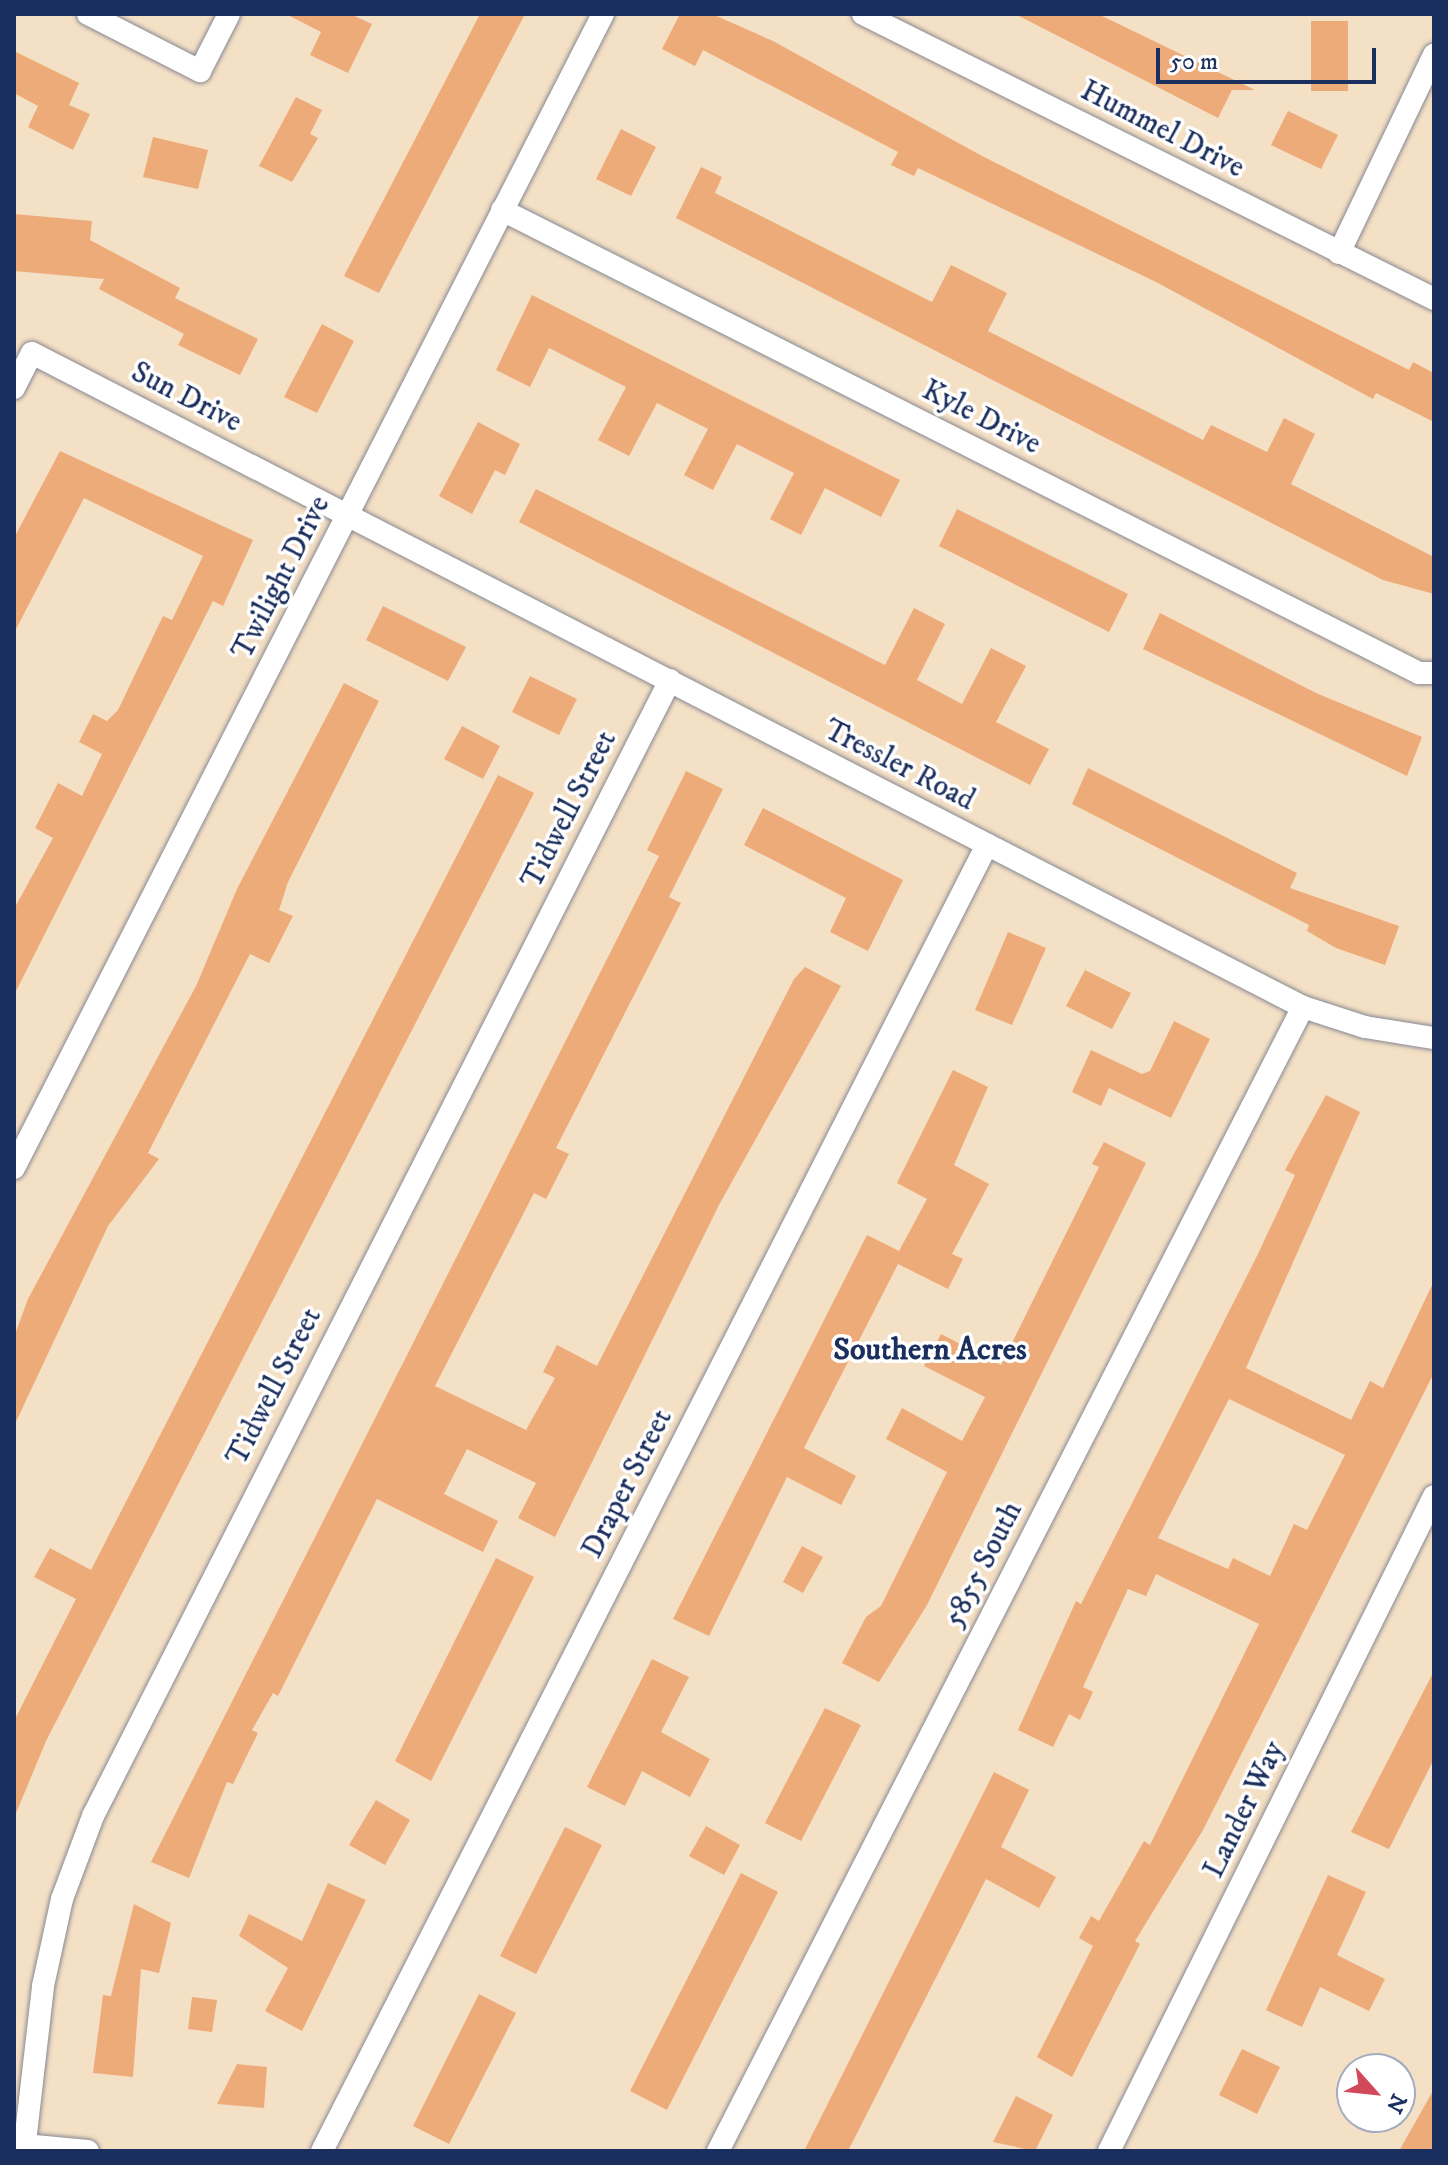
<!DOCTYPE html>
<style>
body{margin:0}
#map{position:relative;width:1448px;height:2165px;overflow:hidden;background:#f4e0c5;font-family:"IM FELL DW Pica",serif}
div>[style]{position:absolute}
[style*='--x']{left:calc(var(--x)*1px);top:calc(var(--y)*1px);width:calc(var(--w)*1px);rotate:calc(var(--a)*1deg)}
.building>*{inset:0;background:#eeab7a}
.roads{filter:drop-shadow(0 0 2px #888892) drop-shadow(0 0 2px #888892)}
.minor>*{height:22px;margin:-11px;padding:0 11px;transform-origin:11px;border-radius:11px;background:#fff}
span{translate:-50% -50%;white-space:nowrap;text-align:center;line-height:1.15;-webkit-text-stroke:7px #fff;paint-order:stroke}
.street-label{font-size:30px;color:#1b2f5e}
.neighbourhood-label{font-size:32px;color:#1b2f5e;font-weight:700}
.frame{position:absolute;inset:0;border:16px solid #1b2f5e;pointer-events:none}
.north{position:absolute;left:1336px;top:2053px;width:80px;height:80px;box-sizing:border-box;background:#fff;border:2px solid #a4acbf;border-radius:50%;rotate:117deg;font-size:22px;font-weight:700;line-height:32px;text-align:center;color:#1b2f5e}
.north::after{content:'';display:block;margin:auto;width:28px;height:36px;background:#d1495b;clip-path:polygon(50% 0,100% 100%,50% 72%,0 100%)}
.scale{position:absolute;left:1156px;top:48px;width:220px;height:36px;box-sizing:border-box;border:4px solid #1b2f5e;border-top:0;padding-left:10px;font-size:24px;line-height:28px;white-space:nowrap;color:#1b2f5e;-webkit-text-stroke:6px #fff;paint-order:stroke}
</style>
<div id="map">
<div class="building">
<div style="clip-path:polygon(286px 14px,350px 14px,372px 24px,348px 73px,310px 55px,321px 32px)"></div>
<div style="clip-path:polygon(480px 14px,525px 14px,379px 293px,344px 276px)"></div>
<div style="clip-path:polygon(680px 14px,712px 14px,773px 41px,982px 156px,1409px 370px,1413px 362px,1434px 373px,1434px 422px,1376px 393px,1373px 399px,1156px 282px,918px 168px,914px 176px,891px 165px,898px 152px,703px 50px,695px 66px,662px 49px)"></div>
<div style="clip-path:polygon(1015px 14px,1098px 14px,1255px 90px,1232px 90px,1218px 118px)"></div>
<div style="clip-path:polygon(1311px 21px,1348px 21px,1348px 91px,1311px 91px)"></div>
<div style="clip-path:polygon(14px 51px,79px 83px,69px 105px,90px 114px,73px 150px,28px 127px,38px 106px,14px 93px)"></div>
<div style="clip-path:polygon(296px 97px,322px 110px,310px 134px,318px 138px,292px 182px,259px 166px)"></div>
<div style="clip-path:polygon(1288px 111px,1338px 135px,1321px 169px,1271px 145px)"></div>
<div style="clip-path:polygon(621px 129px,656px 147px,631px 196px,596px 179px)"></div>
<div style="clip-path:polygon(153px 137px,208px 150px,198px 189px,143px 177px)"></div>
<div style="clip-path:polygon(701px 167px,722px 177px,715px 193px,932px 302px,951px 265px,1007px 293px,988px 331px,1203px 440px,1211px 425px,1267px 452px,1284px 418px,1315px 434px,1291px 484px,1434px 557px,1434px 594px,1383px 580px,676px 218px)"></div>
<div style="clip-path:polygon(14px 214px,92px 221px,90px 240px,180px 288px,175px 298px,258px 339px,240px 375px,178px 345px,184px 334px,99px 289px,104px 279px,14px 271px)"></div>
<div style="clip-path:polygon(532px 295px,900px 480px,881px 517px,825px 488px,801px 535px,770px 519px,794px 473px,737px 444px,713px 490px,684px 475px,708px 429px,657px 403px,629px 456px,598px 440px,626px 387px,549px 348px,530px 387px,496px 370px)"></div>
<div style="clip-path:polygon(322px 324px,354px 341px,317px 413px,284px 397px)"></div>
<div style="clip-path:polygon(478px 422px,520px 444px,505px 475px,495px 470px,472px 514px,439px 496px)"></div>
<div style="clip-path:polygon(60px 451px,253px 540px,223px 606px,213px 601px,14px 995px,14px 909px,53px 838px,35px 828px,58px 783px,82px 796px,102px 754px,79px 742px,93px 714px,107px 721px,118px 710px,163px 616px,172px 620px,203px 556px,84px 498px,14px 633px,14px 538px)"></div>
<div style="clip-path:polygon(536px 489px,885px 665px,914px 608px,945px 624px,917px 680px,962px 704px,991px 648px,1026px 666px,996px 722px,1049px 749px,1030px 785px,519px 522px)"></div>
<div style="clip-path:polygon(957px 509px,1128px 594px,1109px 632px,939px 546px)"></div>
<div style="clip-path:polygon(383px 606px,466px 647px,448px 681px,366px 640px)"></div>
<div style="clip-path:polygon(1160px 613px,1316px 693px,1422px 737px,1407px 776px,1143px 649px)"></div>
<div style="clip-path:polygon(530px 676px,577px 699px,559px 735px,512px 712px)"></div>
<div style="clip-path:polygon(344px 683px,379px 701px,288px 882px,279px 910px,293px 916px,269px 963px,250px 954px,148px 1153px,159px 1159px,108px 1226px,14px 1426px,14px 1337px,28px 1299px,196px 986px,237px 889px)"></div>
<div style="clip-path:polygon(462px 726px,500px 746px,483px 779px,444px 759px)"></div>
<div style="clip-path:polygon(1088px 768px,1297px 873px,1290px 888px,1399px 926px,1385px 965px,1336px 948px,1307px 931px,1309px 925px,1072px 804px)"></div>
<div style="clip-path:polygon(686px 771px,723px 789px,669px 897px,681px 903px,556px 1148px,569px 1154px,546px 1199px,534px 1193px,435px 1386px,526px 1430px,555px 1378px,543px 1372px,557px 1345px,597px 1366px,794px 979px,805px 967px,841px 986px,719px 1205px,555px 1537px,518px 1518px,536px 1483px,467px 1449px,444px 1494px,498px 1521px,483px 1552px,377px 1499px,278px 1696px,273px 1693px,252px 1730px,258px 1733px,233px 1784px,227px 1782px,189px 1878px,151px 1862px,659px 856px,647px 850px)"></div>
<div style="clip-path:polygon(498px 775px,534px 793px,46px 1741px,14px 1818px,14px 1721px,76px 1599px,34px 1577px,50px 1548px,91px 1570px)"></div>
<div style="clip-path:polygon(763px 808px,903px 880px,868px 951px,830px 932px,846px 898px,744px 845px)"></div>
<div style="clip-path:polygon(1008px 932px,1046px 948px,1012px 1025px,975px 1010px)"></div>
<div style="clip-path:polygon(1085px 970px,1131px 993px,1112px 1029px,1066px 1006px)"></div>
<div style="clip-path:polygon(1174px 1021px,1210px 1039px,1171px 1118px,1109px 1088px,1101px 1106px,1072px 1092px,1091px 1050px,1142px 1074px,1150px 1071px)"></div>
<div style="clip-path:polygon(953px 1070px,988px 1087px,954px 1165px,989px 1184px,952px 1254px,963px 1259px,948px 1289px,898px 1264px,804px 1448px,856px 1476px,841px 1505px,787px 1477px,709px 1636px,673px 1619px,867px 1235px,899px 1251px,927px 1199px,897px 1183px)"></div>
<div style="clip-path:polygon(evenodd,1326px 1095px,1360px 1112px,1246px 1368px,1351px 1420px,1370px 1381px,1383px 1388px,1434px 1281px,1434px 1373px,1203px 1830px,1135px 1941px,1140px 1944px,1072px 2077px,1037px 2057px,1093px 1946px,1079px 1938px,1091px 1916px,1099px 1921px,1144px 1841px,1150px 1845px,1259px 1624px,1156px 1574px,1146px 1596px,1128px 1589px,1083px 1687px,1093px 1692px,1080px 1720px,1069px 1714px,1053px 1747px,1018px 1730px,1076px 1601px,1081px 1604px,1255px 1260px,1295px 1175px,1285px 1170px,1326px 1095px,1229px 1399px,1345px 1455px,1307px 1530px,1294px 1524px,1270px 1576px,1233px 1558px,1228px 1569px,1158px 1538px,1229px 1399px)"></div>
<div style="clip-path:polygon(1104px 1142px,1146px 1163px,927px 1605px,879px 1682px,842px 1663px,866px 1617px,881px 1606px,947px 1472px,886px 1439px,902px 1408px,962px 1441px,985px 1397px,924px 1366px,941px 1334px,1001px 1365px,1099px 1167px,1092px 1164px)"></div>
<div style="clip-path:polygon(802px 1546px,823px 1557px,803px 1593px,783px 1582px)"></div>
<div style="clip-path:polygon(496px 1558px,534px 1577px,431px 1781px,395px 1761px)"></div>
<div style="clip-path:polygon(652px 1659px,689px 1677px,661px 1732px,710px 1759px,690px 1797px,642px 1771px,625px 1806px,587px 1787px)"></div>
<div style="clip-path:polygon(1434px 1671px,1434px 1759px,1389px 1849px,1351px 1832px)"></div>
<div style="clip-path:polygon(825px 1708px,861px 1725px,801px 1841px,765px 1823px)"></div>
<div style="clip-path:polygon(994px 1772px,1029px 1790px,1001px 1847px,1056px 1877px,1039px 1908px,986px 1879px,848px 2151px,804px 2151px)"></div>
<div style="clip-path:polygon(376px 1800px,410px 1820px,385px 1865px,349px 1845px)"></div>
<div style="clip-path:polygon(706px 1826px,740px 1845px,724px 1875px,689px 1856px)"></div>
<div style="clip-path:polygon(565px 1827px,602px 1845px,536px 1974px,500px 1956px)"></div>
<div style="clip-path:polygon(741px 1873px,778px 1892px,667px 2110px,630px 2091px)"></div>
<div style="clip-path:polygon(1328px 1875px,1366px 1892px,1337px 1955px,1385px 1979px,1369px 2011px,1320px 1987px,1302px 2027px,1266px 2010px)"></div>
<div style="clip-path:polygon(328px 1883px,366px 1900px,302px 2031px,265px 2011px,288px 1968px,239px 1936px,249px 1914px,302px 1941px)"></div>
<div style="clip-path:polygon(134px 1904px,171px 1923px,159px 1973px,141px 1969px,133px 2077px,93px 2073px,103px 1995px,111px 1996px)"></div>
<div style="clip-path:polygon(479px 1994px,516px 2013px,449px 2144px,413px 2126px)"></div>
<div style="clip-path:polygon(192px 1997px,217px 2000px,212px 2032px,188px 2029px)"></div>
<div style="clip-path:polygon(1242px 2049px,1280px 2067px,1257px 2114px,1219px 2095px)"></div>
<div style="clip-path:polygon(237px 2064px,267px 2067px,264px 2108px,217px 2104px)"></div>
<div style="clip-path:polygon(1434px 2089px,1434px 2151px,1399px 2151px)"></div>
<div style="clip-path:polygon(1016px 2096px,1053px 2115px,1035px 2151px,993px 2142px)"></div>
</div>
<div class="roads">
<div class="minor">
<div style="--x:88;--y:14;--w:126;--a:27"></div>
<div style="--x:200;--y:71;--w:64;--a:-63"></div>
<div style="--x:863;--y:14;--w:638;--a:26.52"></div>
<div style="--x:502;--y:210;--w:1027;--a:26.79"></div>
<div style="--x:1419;--y:673;--w:15;--a:0"></div>
<div style="--x:1339;--y:253;--w:220;--a:-64.4"></div>
<div style="--x:14;--y:388;--w:39;--a:-63"></div>
<div style="--x:32;--y:353;--w:1429;--a:27.23"></div>
<div style="--x:1303;--y:1007;--w:65;--a:17.9"></div>
<div style="--x:1365;--y:1027;--w:70;--a:9.1"></div>
<div style="--x:14;--y:1168;--w:1296;--a:-62.96"></div>
<div style="--x:24;--y:2145;--w:64;--a:5.4"></div>
<div style="--x:24;--y:2151;--w:166;--a:-83.4"></div>
<div style="--x:43;--y:1986;--w:89;--a:-77.7"></div>
<div style="--x:62;--y:1899;--w:89;--a:-69.5"></div>
<div style="--x:93;--y:1816;--w:1274;--a:-63.07"></div>
<div style="--x:322;--y:2151;--w:1466;--a:-63.02"></div>
<div style="--x:718;--y:2151;--w:1285;--a:-62.92"></div>
<div style="--x:1109;--y:2151;--w:731;--a:-63.61"></div>
</div>
</div>
<div class="street-label">
<span style="left:1162px;top:130px;rotate:27deg">Hummel Drive</span>
<span style="left:186px;top:398px;rotate:27deg">Sun Drive</span>
<span style="left:981px;top:418px;rotate:27deg">Kyle Drive</span>
<span style="left:282px;top:578px;rotate:-63deg">Twilight Drive</span>
<span style="left:899px;top:766px;rotate:27deg">Tressler Road</span>
<span style="left:570px;top:810px;rotate:-63deg">Tidwell Street</span>
<span style="left:275px;top:1387px;rotate:-63deg">Tidwell Street</span>
<span style="left:628px;top:1484px;rotate:-63deg">Draper Street</span>
<span style="left:984px;top:1565px;rotate:-63deg">5855 South</span>
<span style="left:1245px;top:1810px;rotate:-64deg">Lander Way</span>
</div>
<div class="neighbourhood-label">
<span style="left:930px;top:1350px">Southern Acres</span>
</div>
<div class="frame"></div>
<div class="north">N</div>
<div class="scale">50 m</div>
</div>
